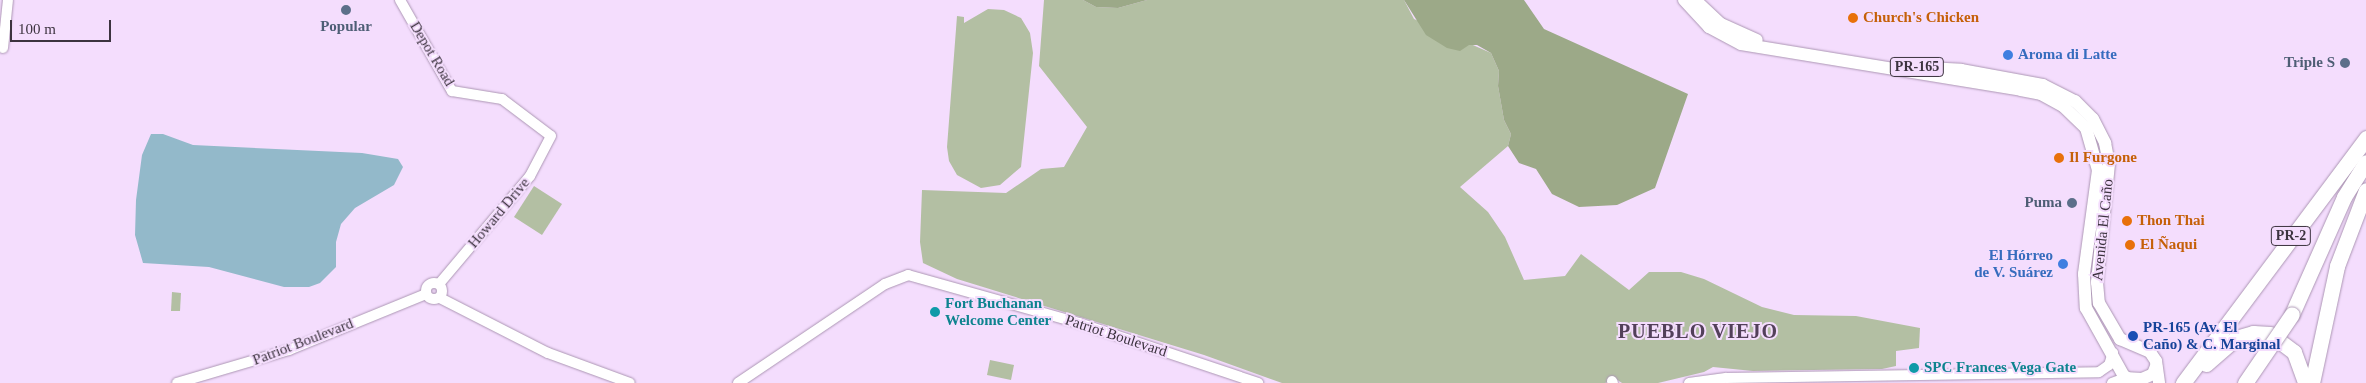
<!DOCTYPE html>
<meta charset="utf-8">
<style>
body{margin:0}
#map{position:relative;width:2366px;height:383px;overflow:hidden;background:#f4ddfd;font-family:"Times New Roman",serif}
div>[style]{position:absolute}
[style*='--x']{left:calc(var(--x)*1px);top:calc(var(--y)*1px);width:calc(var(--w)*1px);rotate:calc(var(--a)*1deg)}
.green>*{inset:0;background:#b3bfa3}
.forest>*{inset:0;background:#9ca988}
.water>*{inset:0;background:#93b9ca}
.roads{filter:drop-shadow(0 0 1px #ac96b4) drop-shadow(0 0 1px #ac96b4)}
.tertiary>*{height:10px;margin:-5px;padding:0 5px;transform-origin:5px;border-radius:5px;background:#fff}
.tertiary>.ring{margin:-5px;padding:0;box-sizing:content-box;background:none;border:10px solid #fff;border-radius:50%}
.primary>*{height:12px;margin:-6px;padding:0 6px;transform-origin:6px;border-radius:6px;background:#fff}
.motorway>*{height:15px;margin:-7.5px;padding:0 7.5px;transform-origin:7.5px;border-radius:7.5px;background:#fff}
.bridges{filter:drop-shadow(0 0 1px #ac96b4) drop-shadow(0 0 1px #ac96b4)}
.motorway-bridge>*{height:15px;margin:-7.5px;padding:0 7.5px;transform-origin:7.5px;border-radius:7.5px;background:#fff}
.dots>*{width:14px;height:14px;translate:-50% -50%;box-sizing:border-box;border:2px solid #f4ddfd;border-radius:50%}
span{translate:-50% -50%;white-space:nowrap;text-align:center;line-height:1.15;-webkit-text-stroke:4px #f4ddfd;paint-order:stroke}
.shield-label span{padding:1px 4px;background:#f4ddfd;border:1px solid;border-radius:4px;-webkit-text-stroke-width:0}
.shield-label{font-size:14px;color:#3c333f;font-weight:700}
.food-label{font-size:15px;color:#c56008;font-weight:700}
.left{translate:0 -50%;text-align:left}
.service-label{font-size:15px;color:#4e5e75;font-weight:700}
.right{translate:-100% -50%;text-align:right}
.street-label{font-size:15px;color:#3c333f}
.shop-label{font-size:15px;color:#366cbe;font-weight:700}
.culture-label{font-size:15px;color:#0d838f;font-weight:700}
.transit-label{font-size:15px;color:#164399;font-weight:700}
.district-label{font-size:20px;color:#53405a;font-weight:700;letter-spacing:1px}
.scale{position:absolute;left:10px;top:20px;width:101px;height:22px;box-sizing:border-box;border:2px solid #3c333f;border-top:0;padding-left:6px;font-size:15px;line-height:18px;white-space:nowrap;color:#3c333f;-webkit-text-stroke:4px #f4ddfd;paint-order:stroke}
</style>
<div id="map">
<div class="green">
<div style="clip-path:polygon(1044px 0,1083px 0,1096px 7px,1118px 8px,1147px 0,1404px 0,1414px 19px,1491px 53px,1499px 71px,1498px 86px,1504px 120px,1511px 134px,1508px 146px,1460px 187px,1488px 212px,1505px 237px,1524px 280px,1565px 276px,1581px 254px,1629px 290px,1649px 272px,1681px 272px,1704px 279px,1762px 307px,1794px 315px,1856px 316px,1920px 328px,1919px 348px,1896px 351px,1896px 366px,1882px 369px,1753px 371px,1713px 367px,1704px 372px,1658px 383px,1622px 383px,1616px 379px,1605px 383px,1282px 383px,1204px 355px,957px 279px,923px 263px,920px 242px,922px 190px,1006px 193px,1041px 169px,1064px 167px,1087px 127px,1039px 66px)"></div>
<div style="clip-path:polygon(988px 9px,1004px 10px,1021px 18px,1030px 33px,1033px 53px,1021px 167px,1000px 185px,981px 188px,957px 175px,949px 161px,947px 147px,957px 16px,964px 17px,964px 23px)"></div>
<div style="clip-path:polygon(534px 186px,562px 204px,542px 235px,514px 217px)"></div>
<div style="clip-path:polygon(172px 292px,181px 293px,180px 311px,171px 311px)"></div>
<div style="clip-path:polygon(990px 360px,1014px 365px,1011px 380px,987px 375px)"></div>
</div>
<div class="forest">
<div style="clip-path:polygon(1083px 0,1147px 0,1118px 8px,1096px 7px)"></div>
<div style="clip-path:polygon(1404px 0,1524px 0,1544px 29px,1688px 94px,1655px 188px,1617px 205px,1579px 207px,1552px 194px,1536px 169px,1519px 163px,1508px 146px,1511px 134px,1504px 120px,1498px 86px,1499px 71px,1491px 53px,1477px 45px,1469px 45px,1460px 51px,1447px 48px,1426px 35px)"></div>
</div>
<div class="water">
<div style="clip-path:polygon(151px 134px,163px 134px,193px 145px,362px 153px,398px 159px,403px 167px,394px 185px,355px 208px,341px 224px,336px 242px,336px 267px,320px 283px,309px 287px,284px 287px,209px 267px,143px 263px,135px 235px,136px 200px,142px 155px)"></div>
</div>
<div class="roads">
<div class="tertiary">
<div style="--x:400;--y:0;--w:105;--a:60.3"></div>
<div style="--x:452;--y:91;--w:51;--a:9.1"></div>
<div style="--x:502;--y:99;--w:61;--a:37.1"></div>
<div style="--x:551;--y:136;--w:45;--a:117.7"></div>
<div style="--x:530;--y:176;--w:141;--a:130.1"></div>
<div style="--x:3;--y:48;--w:48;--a:-84.1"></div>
<div class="ring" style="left:426px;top:283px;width:6px;height:6px"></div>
<div style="--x:440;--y:298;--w:121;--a:27"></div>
<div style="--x:548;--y:353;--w:87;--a:20.1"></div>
<div style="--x:1612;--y:381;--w:2;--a:63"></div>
<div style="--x:177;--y:383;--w:117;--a:-16.4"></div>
<div style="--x:289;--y:350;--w:148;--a:-22.2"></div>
<div style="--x:738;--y:383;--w:177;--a:-34"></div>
<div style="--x:885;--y:284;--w:25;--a:-21"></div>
<div style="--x:908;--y:275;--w:178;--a:15.7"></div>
<div style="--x:1079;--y:323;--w:189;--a:18.5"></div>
<div style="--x:1689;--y:383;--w:37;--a:-8"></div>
<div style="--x:1726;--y:378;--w:373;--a:-0.9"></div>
<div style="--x:2099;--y:372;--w:12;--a:-35"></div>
<div style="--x:2109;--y:365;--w:13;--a:-72"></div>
<div style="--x:2112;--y:383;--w:14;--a:-21"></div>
<div style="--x:2125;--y:378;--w:5;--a:90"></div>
</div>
<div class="primary">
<div style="--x:1684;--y:0;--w:37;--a:47"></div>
<div style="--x:1709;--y:27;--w:36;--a:28"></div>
<div style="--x:1741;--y:44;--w:284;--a:9.3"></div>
<div style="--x:2021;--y:90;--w:20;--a:11"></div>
<div style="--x:2041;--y:94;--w:25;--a:29"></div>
<div style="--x:2063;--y:106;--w:32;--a:44"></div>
<div style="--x:2086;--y:128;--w:44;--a:74.1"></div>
<div style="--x:2098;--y:170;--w:105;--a:97.7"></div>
<div style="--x:2084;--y:274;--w:34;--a:87"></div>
<div style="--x:2086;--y:308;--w:80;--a:60.9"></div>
<div style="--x:2125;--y:378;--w:17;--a:3"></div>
<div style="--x:2142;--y:379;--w:12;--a:-24"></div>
<div style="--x:2153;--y:374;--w:9;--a:-69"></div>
<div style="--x:1695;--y:0;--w:35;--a:43"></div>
<div style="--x:1721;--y:24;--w:39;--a:24"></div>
<div style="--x:1927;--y:68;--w:34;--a:3"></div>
<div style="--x:1961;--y:70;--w:83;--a:10.4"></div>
<div style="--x:2043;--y:85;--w:36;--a:27"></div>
<div style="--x:2075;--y:101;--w:25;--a:45"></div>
<div style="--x:2093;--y:119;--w:27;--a:63"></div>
<div style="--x:2105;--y:143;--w:21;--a:79"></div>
<div style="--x:2109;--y:164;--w:119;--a:95.8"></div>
<div style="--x:2097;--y:282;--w:21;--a:85"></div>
<div style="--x:2099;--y:303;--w:42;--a:59.7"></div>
<div style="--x:2120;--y:339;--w:33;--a:23"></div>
<div style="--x:2150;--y:352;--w:11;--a:56"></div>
<div style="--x:2156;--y:361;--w:22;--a:82"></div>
</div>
<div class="motorway">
<div style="--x:2292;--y:314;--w:128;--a:-66"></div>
<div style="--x:2344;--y:197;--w:41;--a:-57.8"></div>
<div style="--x:2206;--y:364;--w:40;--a:-41"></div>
<div style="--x:2236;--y:338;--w:18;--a:-16"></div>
<div style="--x:2253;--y:333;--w:17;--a:3"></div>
<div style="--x:2270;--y:334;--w:30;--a:37"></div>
<div style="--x:2294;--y:352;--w:33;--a:70"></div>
<div style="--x:2125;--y:378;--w:9;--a:36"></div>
<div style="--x:2183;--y:383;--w:306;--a:-53.2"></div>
<div style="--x:2312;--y:383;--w:120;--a:-77.9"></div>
<div style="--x:2337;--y:266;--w:81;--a:-69.1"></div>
</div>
</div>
<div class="bridges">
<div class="motorway-bridge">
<div style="--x:2245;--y:383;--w:83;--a:-55.7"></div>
</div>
</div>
<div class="dots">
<div style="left:346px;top:10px;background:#5c6f8a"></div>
<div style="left:1853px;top:18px;background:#e8710a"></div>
<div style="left:2008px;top:55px;background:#3f7fe0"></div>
<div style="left:2345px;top:63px;background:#5c6f8a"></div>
<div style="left:2059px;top:158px;background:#e8710a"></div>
<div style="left:2072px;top:203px;background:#5c6f8a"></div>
<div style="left:2127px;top:221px;background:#e8710a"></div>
<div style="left:2130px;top:245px;background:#e8710a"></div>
<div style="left:2063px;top:264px;background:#3f7fe0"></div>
<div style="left:935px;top:312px;background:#0f9aa8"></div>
<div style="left:2133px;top:336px;background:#1a4fb4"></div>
<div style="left:1914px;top:368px;background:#0f9aa8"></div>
</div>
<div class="shield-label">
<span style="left:1917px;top:67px">PR-165</span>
<span style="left:2291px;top:236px">PR-2</span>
</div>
<div class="food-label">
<span class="left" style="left:1863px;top:18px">Church's Chicken</span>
<span class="left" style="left:2069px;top:158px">Il Furgone</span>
<span class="left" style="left:2137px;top:221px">Thon Thai</span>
<span class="left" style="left:2140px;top:245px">El Ñaqui</span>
</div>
<div class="service-label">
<span style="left:346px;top:27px">Popular</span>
<span class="right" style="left:2335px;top:63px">Triple S</span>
<span class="right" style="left:2062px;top:203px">Puma</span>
</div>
<div class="street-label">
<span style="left:432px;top:54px;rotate:59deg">Depot Road</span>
<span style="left:499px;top:213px;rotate:-50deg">Howard Drive</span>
<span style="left:2103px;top:230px;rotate:-84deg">Avenida El Caño</span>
<span style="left:1116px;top:336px;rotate:18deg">Patriot Boulevard</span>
<span style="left:303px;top:342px;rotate:-21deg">Patriot Boulevard</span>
</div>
<div class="shop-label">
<span class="left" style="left:2018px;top:55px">Aroma di Latte</span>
<span class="right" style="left:2053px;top:264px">El Hórreo<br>de V. Suárez</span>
</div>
<div class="culture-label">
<span class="left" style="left:945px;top:312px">Fort Buchanan<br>Welcome Center</span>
<span class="left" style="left:1924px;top:368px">SPC Frances Vega Gate</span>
</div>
<div class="transit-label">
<span class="left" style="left:2143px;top:336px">PR-165 (Av. El<br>Caño) &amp; C. Marginal</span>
</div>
<div class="district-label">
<span style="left:1698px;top:331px">PUEBLO VIEJO</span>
</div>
<div class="scale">100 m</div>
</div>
